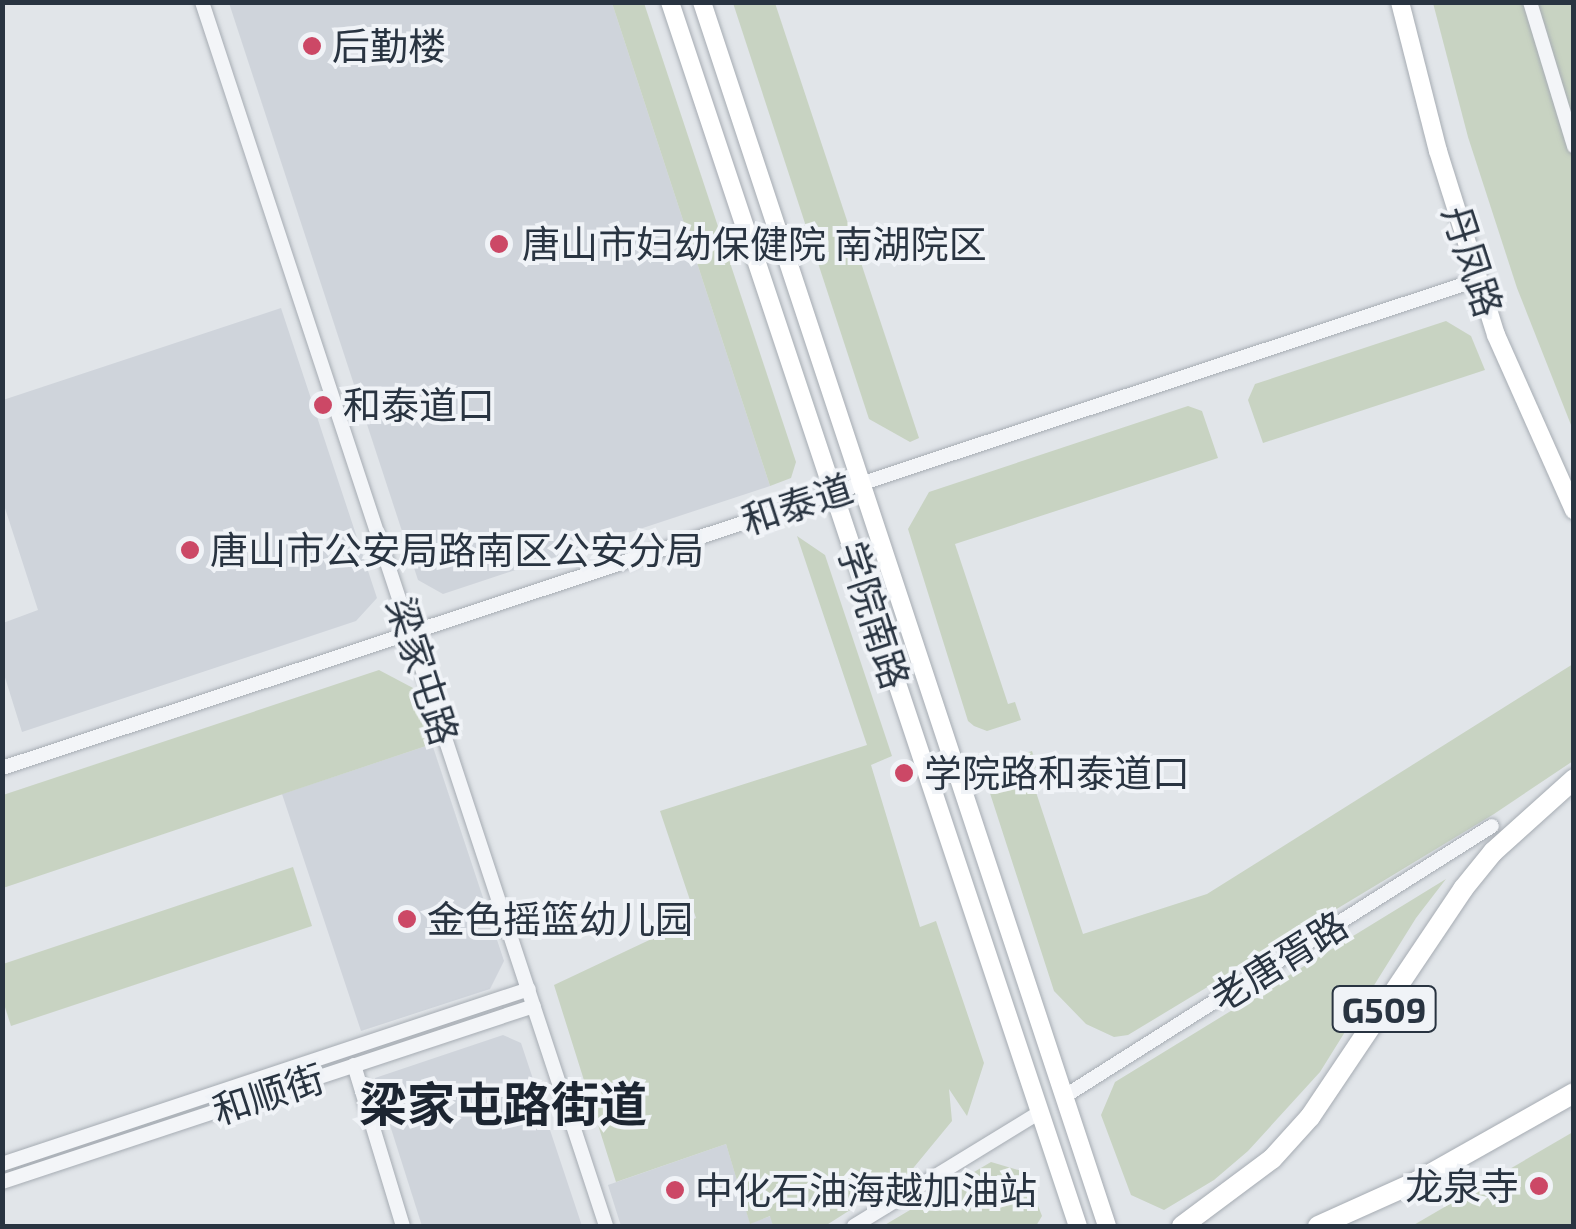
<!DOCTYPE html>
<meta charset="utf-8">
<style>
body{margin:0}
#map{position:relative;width:1576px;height:1229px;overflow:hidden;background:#e1e5e9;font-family:"Exo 2","Noto Sans SC",sans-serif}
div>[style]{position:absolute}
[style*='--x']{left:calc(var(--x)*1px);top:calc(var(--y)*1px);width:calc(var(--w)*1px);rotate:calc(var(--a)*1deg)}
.built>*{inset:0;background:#cfd4db}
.green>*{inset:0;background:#c8d3c2}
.roads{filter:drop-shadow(0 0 2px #a6acb3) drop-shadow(0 0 2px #a6acb3)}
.minor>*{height:14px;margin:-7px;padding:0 7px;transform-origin:7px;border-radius:7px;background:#f3f5f8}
.major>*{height:18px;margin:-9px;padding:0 9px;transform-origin:9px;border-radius:9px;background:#fff}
.highway>*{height:20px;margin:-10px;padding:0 10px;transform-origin:10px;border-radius:10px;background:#fff}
.dots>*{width:28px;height:28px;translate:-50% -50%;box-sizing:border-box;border:5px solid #f0f3f7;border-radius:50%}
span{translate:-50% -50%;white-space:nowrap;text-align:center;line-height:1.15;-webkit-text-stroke:8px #f0f3f7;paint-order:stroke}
.shield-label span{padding:2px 8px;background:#f0f3f7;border:2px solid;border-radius:8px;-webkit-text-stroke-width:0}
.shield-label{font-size:35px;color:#293441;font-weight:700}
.poi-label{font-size:38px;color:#293441}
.left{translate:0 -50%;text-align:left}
.right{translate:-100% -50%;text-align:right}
.street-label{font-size:38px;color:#293441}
.district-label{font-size:48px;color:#1c2531;font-weight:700}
.frame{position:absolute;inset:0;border:5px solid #293441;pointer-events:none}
</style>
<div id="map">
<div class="built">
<div style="clip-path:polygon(229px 3px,612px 3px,770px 486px,443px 594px,418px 580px)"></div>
<div style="clip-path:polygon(281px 308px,377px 598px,356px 621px,22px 732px,3px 671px,3px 623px,38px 610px,3px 502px,3px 400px)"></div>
<div style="clip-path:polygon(432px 744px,504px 961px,490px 989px,361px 1031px,282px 794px)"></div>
<div style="clip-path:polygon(503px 1035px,521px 1043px,582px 1226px,422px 1226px,375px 1078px)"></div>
<div style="clip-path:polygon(726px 1144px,750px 1223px,771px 1216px,773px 1226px,621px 1226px,608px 1185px)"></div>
</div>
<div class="green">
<div style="clip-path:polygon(612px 3px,644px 3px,796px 462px,791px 478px,770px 486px)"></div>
<div style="clip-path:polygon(733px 3px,775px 3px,919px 438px,910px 442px,869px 419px)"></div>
<div style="clip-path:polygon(1433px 3px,1573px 3px,1573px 430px,1517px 288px,1468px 137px)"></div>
<div style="clip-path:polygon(1446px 321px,1471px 336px,1485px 370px,1263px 443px,1248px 400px,1255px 384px)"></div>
<div style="clip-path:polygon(1188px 406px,1202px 411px,1218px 458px,955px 544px,1008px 704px,1015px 702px,1021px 720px,987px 731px,974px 726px,968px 721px,908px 529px,929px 492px)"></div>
<div style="clip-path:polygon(797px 536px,825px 555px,892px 756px,871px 765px,920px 927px,936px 921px,984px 1063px,967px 1116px,949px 1089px,952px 1121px,910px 1172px,825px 1226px,773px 1226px,770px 1216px,750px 1224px,726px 1144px,616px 1182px,554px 985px,696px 918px,660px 811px,867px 745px)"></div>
<div style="clip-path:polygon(1573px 664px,1573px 761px,1494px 814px,1128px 1035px,1114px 1037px,1086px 1024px,1054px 991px,987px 784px,996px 763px,1032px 751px,1037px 767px,1029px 771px,1083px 934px,1207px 894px)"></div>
<div style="clip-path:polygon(379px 670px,413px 688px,432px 744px,3px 888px,3px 795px)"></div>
<div style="clip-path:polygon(293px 867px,312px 926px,11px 1026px,3px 1001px,3px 964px)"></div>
<div style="clip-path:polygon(1446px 879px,1416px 918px,1320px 1072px,1248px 1151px,1214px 1180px,1164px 1210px,1131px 1195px,1101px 1115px,1115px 1082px)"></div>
<div style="clip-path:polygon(1573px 1132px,1573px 1226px,1412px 1226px)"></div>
<div style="clip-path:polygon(991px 1162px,1025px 1172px,1042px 1216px,1036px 1226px,883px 1226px)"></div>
</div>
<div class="roads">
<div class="minor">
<div style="--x:202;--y:2;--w:1289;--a:71.73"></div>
<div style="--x:1530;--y:2;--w:151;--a:73"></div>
<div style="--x:2;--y:768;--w:1554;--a:-18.31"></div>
<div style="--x:354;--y:1065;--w:168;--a:73.1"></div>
<div style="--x:1065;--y:1096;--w:505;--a:-32.31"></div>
<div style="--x:2;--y:1164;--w:555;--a:-18.37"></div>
<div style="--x:2;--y:1182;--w:560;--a:-18.31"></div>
<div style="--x:854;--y:1226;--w:218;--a:-31.5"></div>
</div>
<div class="major">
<div style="--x:670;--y:2;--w:1290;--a:71.57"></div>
<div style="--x:702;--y:2;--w:1289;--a:71.69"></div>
<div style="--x:1400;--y:2;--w:154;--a:75.7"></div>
<div style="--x:1438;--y:151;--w:193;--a:72.5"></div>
<div style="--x:1496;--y:335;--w:192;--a:66"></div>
</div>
<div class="highway">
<div style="--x:1182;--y:1226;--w:112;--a:-36.7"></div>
<div style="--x:1272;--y:1159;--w:57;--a:-47.9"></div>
<div style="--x:1310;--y:1117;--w:275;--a:-56.1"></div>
<div style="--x:1463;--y:889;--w:48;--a:-51"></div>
<div style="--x:1493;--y:852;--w:109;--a:-42"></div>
<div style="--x:1318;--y:1226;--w:107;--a:-24.2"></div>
<div style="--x:1416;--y:1182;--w:181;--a:-29.4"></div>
</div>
</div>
<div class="dots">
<div style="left:312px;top:46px;background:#cc4866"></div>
<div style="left:499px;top:244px;background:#cc4866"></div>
<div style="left:323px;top:405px;background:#cc4866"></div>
<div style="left:190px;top:550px;background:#cc4866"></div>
<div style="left:904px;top:773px;background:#cc4866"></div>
<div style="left:407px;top:919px;background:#cc4866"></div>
<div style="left:1539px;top:1186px;background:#cc4866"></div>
<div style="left:675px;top:1190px;background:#cc4866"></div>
</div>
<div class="shield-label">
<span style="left:1384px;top:1009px">G509</span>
</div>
<div class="poi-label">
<span class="left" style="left:332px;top:46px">后勤楼</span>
<span class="left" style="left:522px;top:244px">唐山市妇幼保健院 南湖院区</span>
<span class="left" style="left:343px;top:405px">和泰道口</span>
<span class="left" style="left:210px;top:550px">唐山市公安局路南区公安分局</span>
<span class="left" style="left:924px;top:773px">学院路和泰道口</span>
<span class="left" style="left:427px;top:919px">金色摇篮幼儿园</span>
<span class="right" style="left:1519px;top:1186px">龙泉寺</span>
<span class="left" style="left:695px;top:1190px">中化石油海越加油站</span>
</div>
<div class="street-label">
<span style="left:1473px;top:261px;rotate:72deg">丹凤路</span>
<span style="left:797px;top:504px;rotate:-18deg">和泰道</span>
<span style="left:874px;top:615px;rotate:72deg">学院南路</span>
<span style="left:423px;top:671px;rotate:72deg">梁家屯路</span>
<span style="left:1279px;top:961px;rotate:-32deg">老唐胥路</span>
<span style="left:268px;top:1094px;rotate:-18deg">和顺街</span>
</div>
<div class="district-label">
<span style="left:503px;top:1104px">梁家屯路街道</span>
</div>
<div class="frame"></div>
</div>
